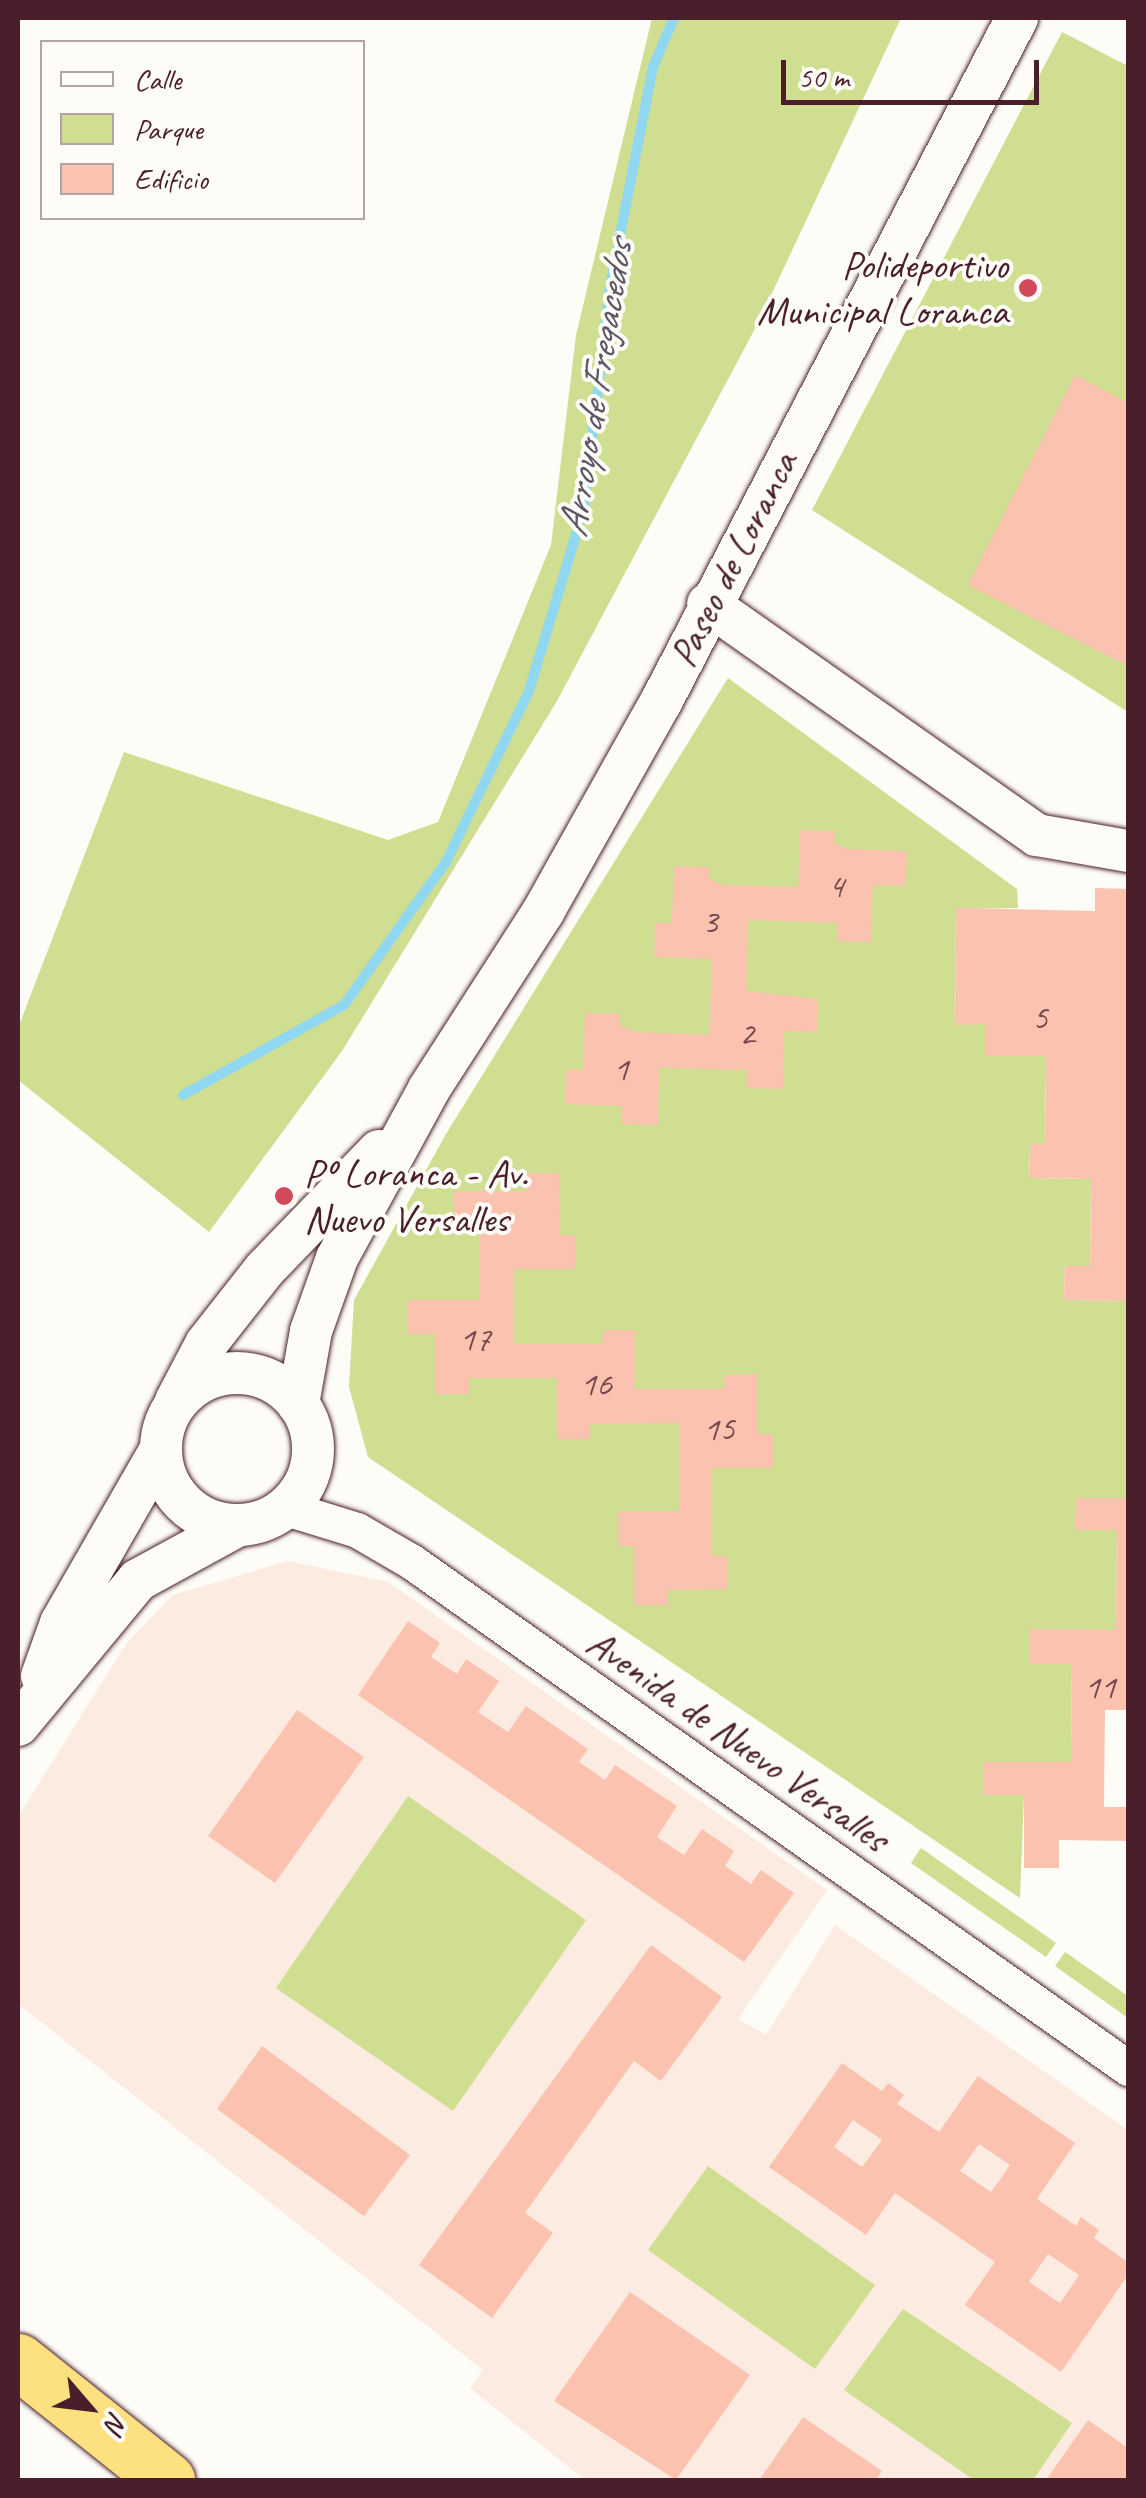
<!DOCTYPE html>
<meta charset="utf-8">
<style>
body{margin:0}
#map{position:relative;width:1146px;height:2498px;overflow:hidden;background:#fdfcf7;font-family:Caveat,sans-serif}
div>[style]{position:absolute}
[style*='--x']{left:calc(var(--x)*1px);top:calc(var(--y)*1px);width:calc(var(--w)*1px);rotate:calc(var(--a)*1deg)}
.built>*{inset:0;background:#fcebe1}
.green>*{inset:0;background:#cfde91}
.stream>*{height:10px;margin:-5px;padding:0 5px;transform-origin:5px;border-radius:5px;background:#90d8f2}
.building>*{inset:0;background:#fbc3af}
.roads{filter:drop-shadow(0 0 2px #4a1f2b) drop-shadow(0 0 2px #4a1f2b)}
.minor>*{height:35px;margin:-17.5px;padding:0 17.5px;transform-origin:17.5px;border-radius:17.5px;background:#fdfcf7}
.tertiary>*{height:42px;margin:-21px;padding:0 21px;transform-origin:21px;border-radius:21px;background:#fdfcf7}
.tertiary>.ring{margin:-21px;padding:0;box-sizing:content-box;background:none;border:42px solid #fdfcf7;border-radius:50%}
.motorway>*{height:55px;margin:-27.5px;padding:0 27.5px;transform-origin:27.5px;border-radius:27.5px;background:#fde080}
.dots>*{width:28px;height:28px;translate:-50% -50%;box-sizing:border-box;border:5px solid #fdfcf7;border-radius:50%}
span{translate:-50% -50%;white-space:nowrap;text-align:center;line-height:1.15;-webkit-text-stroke:8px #fdfcf7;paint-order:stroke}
.number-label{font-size:35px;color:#76484c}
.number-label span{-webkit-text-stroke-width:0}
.poi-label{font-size:40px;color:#4a1f2b}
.right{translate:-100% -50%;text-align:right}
.left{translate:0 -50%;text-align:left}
.street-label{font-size:40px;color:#4a1f2b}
.water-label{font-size:42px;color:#5f5667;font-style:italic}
.frame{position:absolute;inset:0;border:20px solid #4a1f2b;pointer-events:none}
.legend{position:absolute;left:40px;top:40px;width:325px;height:180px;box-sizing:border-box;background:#fdfcf7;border:2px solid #b5a4a5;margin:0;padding:12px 18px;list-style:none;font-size:30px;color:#4a1f2b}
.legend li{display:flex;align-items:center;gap:20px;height:50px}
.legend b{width:50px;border:2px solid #b5a4a5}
.north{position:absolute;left:40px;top:2358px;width:100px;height:100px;-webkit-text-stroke:8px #fdfcf7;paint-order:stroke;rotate:118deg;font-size:28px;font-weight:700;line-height:40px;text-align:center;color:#4a1f2b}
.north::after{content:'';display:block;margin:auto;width:35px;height:45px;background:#4a1f2b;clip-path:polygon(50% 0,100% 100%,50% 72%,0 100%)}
.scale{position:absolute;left:781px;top:60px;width:258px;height:45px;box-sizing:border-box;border:5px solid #4a1f2b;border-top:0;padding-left:12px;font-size:30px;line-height:35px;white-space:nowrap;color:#4a1f2b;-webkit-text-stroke:8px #fdfcf7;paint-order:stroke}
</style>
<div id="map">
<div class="built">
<div style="clip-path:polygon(288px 1561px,388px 1582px,827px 1890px,738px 2019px,766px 2035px,835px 1925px,1128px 2130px,1128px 2480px,585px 2480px,470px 2388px,483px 2370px,18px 2004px,18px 1817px,126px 1644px,173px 1595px)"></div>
</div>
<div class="green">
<div style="clip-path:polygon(652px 18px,901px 18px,759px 321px,557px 701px,342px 1051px,209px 1232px,18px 1080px,18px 1028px,124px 752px,388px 840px,438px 822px,551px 545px,576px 335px)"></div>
<div style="clip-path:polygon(1062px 32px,1128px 66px,1128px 712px,812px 510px)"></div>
<div style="clip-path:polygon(728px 678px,1017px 889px,1018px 908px,956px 909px,955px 1024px,985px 1024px,986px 1056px,1046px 1056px,1045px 1144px,1030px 1145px,1029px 1178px,1091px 1179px,1090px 1266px,1065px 1266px,1064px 1300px,1128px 1301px,1128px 1498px,1076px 1498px,1076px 1530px,1117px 1530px,1116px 1630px,1030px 1630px,1030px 1664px,1072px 1664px,1071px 1762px,984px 1762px,984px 1795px,1024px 1795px,1020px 1898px,368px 1457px,349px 1387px,354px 1300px,446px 1134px)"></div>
<div style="clip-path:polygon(408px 1796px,586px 1920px,453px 2111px,276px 1988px)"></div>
<div style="clip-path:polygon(921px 1848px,1056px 1943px,1046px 1957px,911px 1863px)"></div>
<div style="clip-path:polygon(1065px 1952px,1128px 1996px,1128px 2018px,1055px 1966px)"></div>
<div style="clip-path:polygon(708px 2166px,875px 2285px,815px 2369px,648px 2250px)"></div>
<div style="clip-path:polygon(903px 2309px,1072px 2423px,1033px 2480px,974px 2480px,844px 2390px)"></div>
</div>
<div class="stream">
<div style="--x:183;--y:1095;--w:184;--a:-29.2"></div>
<div style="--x:344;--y:1005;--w:176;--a:-54.5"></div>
<div style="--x:446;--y:862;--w:190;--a:-64.1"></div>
<div style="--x:529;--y:691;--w:191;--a:-73.3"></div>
<div style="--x:584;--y:508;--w:224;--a:-83.3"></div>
<div style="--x:610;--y:286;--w:223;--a:-78.9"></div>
<div style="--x:653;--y:67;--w:53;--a:-66.8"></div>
</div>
<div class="building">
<div style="clip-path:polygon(1075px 375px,1128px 403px,1128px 666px,968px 585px)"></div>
<div style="clip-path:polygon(800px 830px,835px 831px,834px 843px,848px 849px,907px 851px,905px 886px,873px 885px,871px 942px,837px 941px,837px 923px,748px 920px,746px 991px,818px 999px,817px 1032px,784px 1031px,783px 1089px,747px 1088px,747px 1070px,659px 1068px,658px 1125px,622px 1124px,622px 1106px,565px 1104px,566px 1070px,584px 1070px,585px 1013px,620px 1014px,620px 1025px,635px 1032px,709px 1035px,712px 959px,654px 957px,655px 923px,672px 923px,674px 866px,709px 867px,709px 879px,724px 885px,798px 887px)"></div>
<div style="clip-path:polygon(1095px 888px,1128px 889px,1128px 1301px,1064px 1300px,1065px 1266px,1090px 1266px,1091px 1179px,1029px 1178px,1030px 1144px,1045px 1144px,1046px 1056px,985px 1056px,985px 1024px,955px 1025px,956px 908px,1095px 911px)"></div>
<div style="clip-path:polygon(527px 1173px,559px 1173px,560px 1235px,575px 1235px,575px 1269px,514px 1269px,514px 1344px,603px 1344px,603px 1330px,635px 1330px,635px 1389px,724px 1389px,725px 1375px,758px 1374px,758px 1434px,773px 1434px,773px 1468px,712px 1468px,712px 1556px,728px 1556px,728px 1589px,668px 1590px,668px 1605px,634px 1605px,634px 1546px,618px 1546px,618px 1511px,679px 1511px,679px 1423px,590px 1424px,590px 1439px,557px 1439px,557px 1378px,469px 1378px,469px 1394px,435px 1394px,435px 1334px,407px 1334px,407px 1300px,480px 1300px,480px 1223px,454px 1223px,454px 1191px,526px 1191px)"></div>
<div style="clip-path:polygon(1076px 1498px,1128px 1498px,1128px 1710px,1105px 1710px,1104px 1807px,1128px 1807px,1128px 1841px,1059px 1840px,1059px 1868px,1024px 1868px,1024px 1795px,983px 1795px,984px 1762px,1071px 1762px,1071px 1751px,1072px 1664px,1030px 1664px,1030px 1629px,1116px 1630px,1117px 1530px,1075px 1530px)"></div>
<div style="clip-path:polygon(408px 1621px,440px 1643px,431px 1657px,457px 1674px,466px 1659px,499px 1681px,478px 1712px,508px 1732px,526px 1706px,588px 1749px,579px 1762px,605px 1780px,615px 1765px,677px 1806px,657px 1837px,684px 1855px,702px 1829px,734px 1851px,725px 1866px,751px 1884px,761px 1870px,794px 1893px,744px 1962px,358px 1695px)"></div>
<div style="clip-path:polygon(297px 1710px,364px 1757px,275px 1883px,208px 1836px)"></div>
<div style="clip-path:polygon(651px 1945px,722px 1997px,661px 2081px,634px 2061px,525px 2213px,553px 2233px,492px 2318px,419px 2265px)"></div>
<div style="clip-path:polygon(262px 2046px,410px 2155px,364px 2216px,217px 2109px)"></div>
<div style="clip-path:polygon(evenodd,842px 2063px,882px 2091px,888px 2083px,904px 2095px,897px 2104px,939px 2132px,978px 2076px,1075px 2143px,1037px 2199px,1076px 2226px,1081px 2217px,1099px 2230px,1094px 2238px,1128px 2262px,1128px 2275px,1061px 2372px,965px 2305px,995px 2262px,895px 2193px,866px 2235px,769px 2167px,842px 2063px,853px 2120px,882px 2140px,862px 2167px,834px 2147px,853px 2120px,842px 2063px,979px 2144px,1010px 2165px,991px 2192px,960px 2171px,979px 2144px,842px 2063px,1048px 2254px,1079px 2275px,1060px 2303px,1029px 2282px,1048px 2254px)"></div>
<div style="clip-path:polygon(630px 2292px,750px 2375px,676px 2480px,554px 2401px)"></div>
<div style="clip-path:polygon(803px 2417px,882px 2471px,876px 2480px,759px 2480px)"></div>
<div style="clip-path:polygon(1088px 2420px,1128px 2448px,1128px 2480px,1046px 2480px)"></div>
</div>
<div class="roads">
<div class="minor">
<div style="--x:286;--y:1508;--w:74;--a:17.2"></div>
<div style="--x:357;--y:1530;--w:64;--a:30.2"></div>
<div style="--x:412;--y:1562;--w:877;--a:35.25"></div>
</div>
<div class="tertiary">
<div style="--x:708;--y:604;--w:402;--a:35.1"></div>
<div style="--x:1037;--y:835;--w:92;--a:10"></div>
<div class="ring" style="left:161px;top:1373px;width:110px;height:110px"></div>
<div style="--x:176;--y:1401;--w:64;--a:-62.2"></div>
<div style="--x:206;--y:1344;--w:95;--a:-51.8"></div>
<div style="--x:265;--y:1269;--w:164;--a:-46"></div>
<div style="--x:298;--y:1404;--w:74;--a:-79.9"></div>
<div style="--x:311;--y:1331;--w:77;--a:-70.4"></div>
<div style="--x:337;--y:1258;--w:192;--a:-61.4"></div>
<div style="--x:429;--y:1089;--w:211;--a:-57.2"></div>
<div style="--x:543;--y:912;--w:241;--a:-60.7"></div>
<div style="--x:661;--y:702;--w:771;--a:-62.5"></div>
<div style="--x:42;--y:1676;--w:56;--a:-70.3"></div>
<div style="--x:61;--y:1623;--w:201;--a:-60.1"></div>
<div style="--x:18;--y:1725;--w:188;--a:-50.4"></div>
<div style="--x:138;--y:1580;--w:113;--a:-28.6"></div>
</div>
<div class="motorway">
<div style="--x:18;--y:2361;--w:191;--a:38.6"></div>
</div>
</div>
<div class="dots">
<div style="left:1028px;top:288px;background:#d1495b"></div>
<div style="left:284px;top:1196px;background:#d1495b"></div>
</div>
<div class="number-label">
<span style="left:836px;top:886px">4</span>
<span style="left:710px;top:922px">3</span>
<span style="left:1040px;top:1018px">5</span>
<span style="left:747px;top:1033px">2</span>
<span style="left:621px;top:1069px">1</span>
<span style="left:475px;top:1339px">17</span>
<span style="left:596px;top:1384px">16</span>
<span style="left:719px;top:1429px">15</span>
<span style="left:1100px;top:1687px">11</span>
</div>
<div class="poi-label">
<span class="right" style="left:1008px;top:288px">Polideportivo<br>Municipal Loranca</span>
<span class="left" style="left:304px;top:1196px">Pº Loranca - Av.<br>Nuevo Versalles</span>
</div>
<div class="street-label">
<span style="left:733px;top:559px;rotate:-63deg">Paseo de Loranca</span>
<span style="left:738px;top:1740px;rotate:35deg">Avenida de Nuevo Versalles</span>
</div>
<div class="water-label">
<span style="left:596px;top:389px;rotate:-81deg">Arroyo de Fregacedos</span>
</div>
<div class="frame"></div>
<ul class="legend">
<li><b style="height:12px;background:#fdfcf7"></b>Calle</li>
<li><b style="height:28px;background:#cfde91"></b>Parque</li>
<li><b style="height:28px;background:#fbc3af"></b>Edificio</li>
</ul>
<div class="north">N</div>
<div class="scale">50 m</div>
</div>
